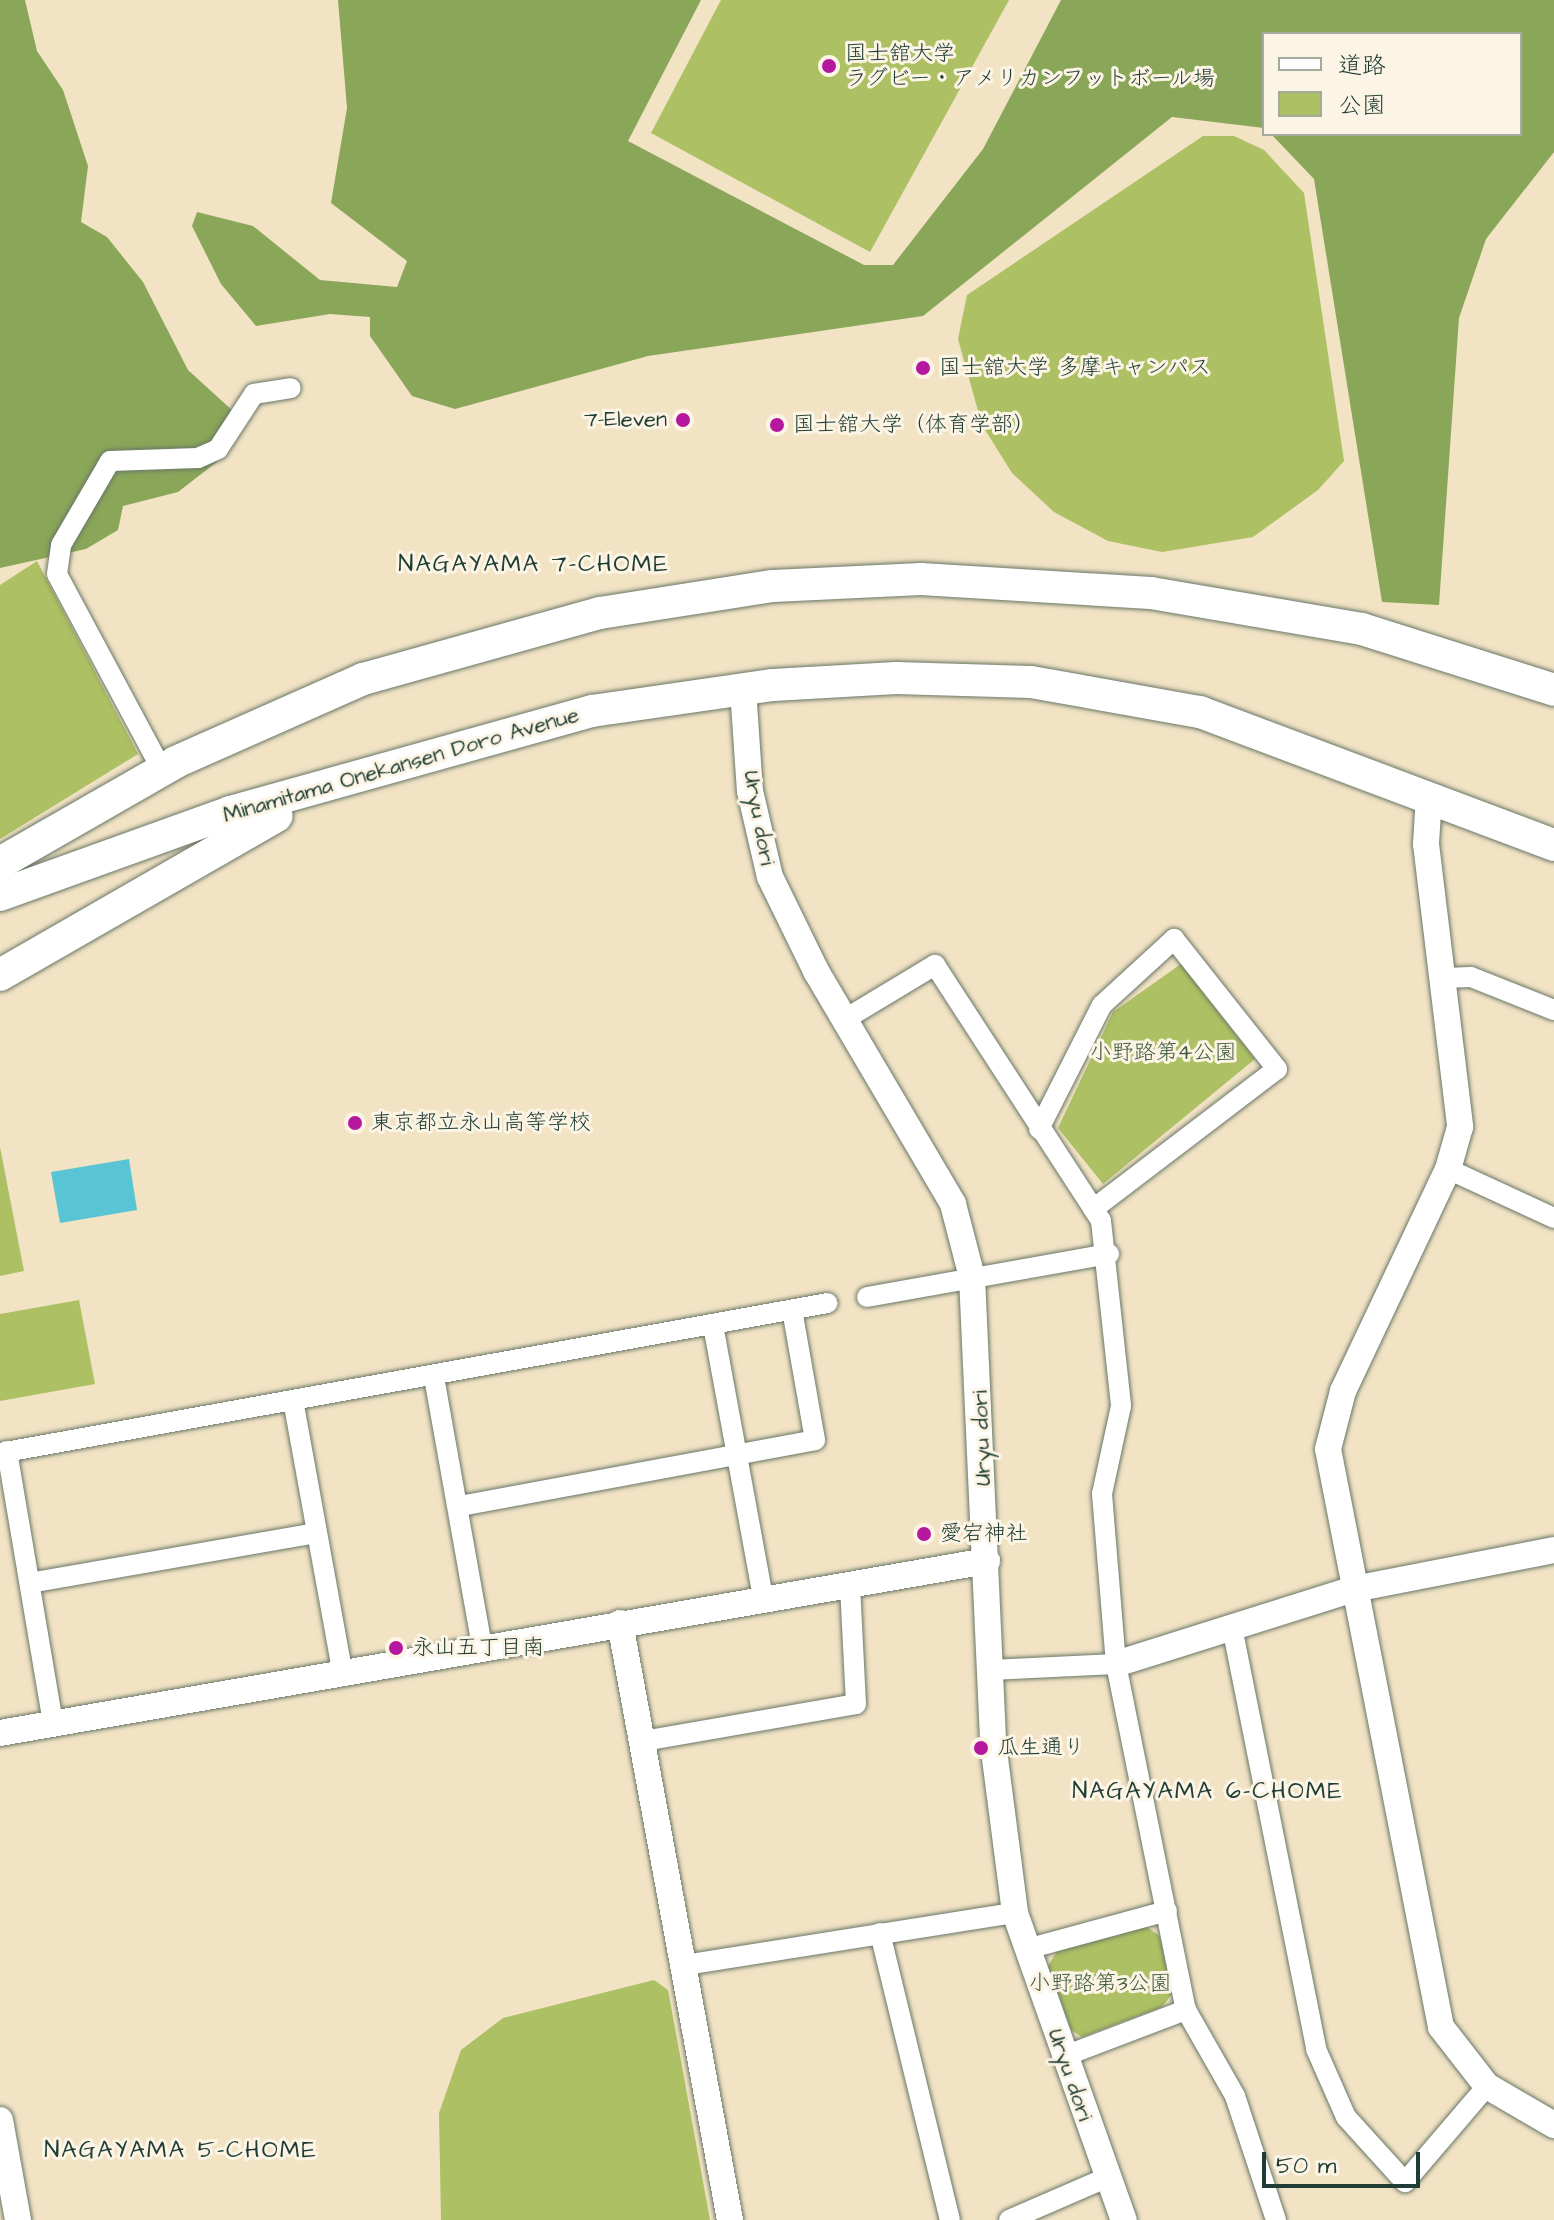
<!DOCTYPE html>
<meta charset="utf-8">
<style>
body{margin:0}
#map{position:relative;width:1554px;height:2220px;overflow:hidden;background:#f2e3c5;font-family:"Architects Daughter","Klee One",sans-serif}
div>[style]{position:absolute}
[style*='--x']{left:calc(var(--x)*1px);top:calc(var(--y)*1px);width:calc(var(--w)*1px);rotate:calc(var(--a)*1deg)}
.green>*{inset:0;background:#adc063}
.forest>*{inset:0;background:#8aa659}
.water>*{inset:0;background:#59c4d3}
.roads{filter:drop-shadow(0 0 2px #697767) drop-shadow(0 0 2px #697767)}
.minor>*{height:20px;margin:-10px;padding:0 10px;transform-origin:10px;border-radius:10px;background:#fff}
.tertiary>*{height:26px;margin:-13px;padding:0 13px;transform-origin:13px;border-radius:13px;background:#fff}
.primary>*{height:32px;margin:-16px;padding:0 16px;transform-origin:16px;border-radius:16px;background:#fff}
.dots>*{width:22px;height:22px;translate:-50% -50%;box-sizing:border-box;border:4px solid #fcf5e5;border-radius:50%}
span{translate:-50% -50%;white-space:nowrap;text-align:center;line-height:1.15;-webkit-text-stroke:6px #fcf5e5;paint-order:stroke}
.poi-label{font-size:22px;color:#1f3d34}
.left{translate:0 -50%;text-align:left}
.right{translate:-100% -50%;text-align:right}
.street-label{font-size:22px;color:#1f3d34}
.park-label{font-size:22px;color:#425e40}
.neighbourhood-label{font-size:24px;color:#1f3d34;letter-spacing:2px}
.legend{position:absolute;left:1262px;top:32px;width:260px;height:104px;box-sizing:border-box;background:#fcf5e5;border:2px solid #a4ab9e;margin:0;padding:10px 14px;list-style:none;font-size:24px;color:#1f3d34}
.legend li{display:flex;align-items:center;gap:16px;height:40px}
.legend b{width:40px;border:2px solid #a4ab9e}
.scale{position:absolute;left:1262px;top:2152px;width:158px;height:36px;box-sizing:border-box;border:4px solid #1f3d34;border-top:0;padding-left:10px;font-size:24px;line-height:28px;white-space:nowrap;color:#1f3d34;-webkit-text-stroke:6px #fcf5e5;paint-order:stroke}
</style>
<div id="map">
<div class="green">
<div style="clip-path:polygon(721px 0,1009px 0,870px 252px,651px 133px)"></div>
<div style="clip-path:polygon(1203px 136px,1234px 136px,1264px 150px,1304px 193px,1344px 461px,1318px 490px,1253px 537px,1162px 552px,1108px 541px,1054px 512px,1012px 473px,982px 425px,958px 339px,967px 295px)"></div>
<div style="clip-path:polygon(37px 561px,138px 754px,0 839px,0 585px)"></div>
<div style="clip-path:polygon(1181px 964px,1255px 1059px,1103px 1184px,1058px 1128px,1113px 1012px)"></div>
<div style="clip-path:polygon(0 1147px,24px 1271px,0 1276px)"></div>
<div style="clip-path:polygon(79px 1300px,95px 1384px,0 1401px,0 1314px)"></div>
<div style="clip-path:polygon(1145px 1926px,1160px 1936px,1172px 1994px,1162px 2007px,1082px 2037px,1071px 2030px,1048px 1966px,1057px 1951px)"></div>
<div style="clip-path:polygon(654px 1980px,668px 1990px,710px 2220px,441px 2220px,439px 2113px,461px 2050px,503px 2018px)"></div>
</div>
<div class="forest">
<div style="clip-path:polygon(0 0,25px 0,37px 51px,63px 90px,88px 166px,81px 222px,107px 237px,143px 282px,188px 370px,234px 412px,218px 461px,178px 492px,123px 506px,118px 530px,86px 549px,0 568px)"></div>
<div style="clip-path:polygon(338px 0,701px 0,628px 141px,864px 265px,893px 265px,983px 149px,1061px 0,1554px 0,1554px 152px,1486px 239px,1459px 318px,1439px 605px,1382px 602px,1314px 179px,1271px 134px,1520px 134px,1520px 34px,1264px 34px,1264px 128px,1172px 117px,923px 316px,648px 356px,455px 409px,412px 396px,370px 336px,370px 317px,330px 314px,256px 326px,221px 284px,192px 226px,197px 212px,253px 226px,320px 280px,397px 287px,407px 261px,331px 203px,347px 108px)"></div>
</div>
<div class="water">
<div style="clip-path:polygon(129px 1159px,137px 1210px,60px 1223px,51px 1172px)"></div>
</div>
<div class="roads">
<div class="minor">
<div style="--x:162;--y:770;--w:222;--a:-118.2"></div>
<div style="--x:57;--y:574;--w:29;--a:-82"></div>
<div style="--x:61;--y:545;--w:97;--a:-59.7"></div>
<div style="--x:110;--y:461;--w:88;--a:-2"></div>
<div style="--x:198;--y:458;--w:22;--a:-24"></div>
<div style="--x:218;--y:449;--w:66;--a:-56.8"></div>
<div style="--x:254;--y:394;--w:37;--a:-9"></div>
<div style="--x:1443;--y:978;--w:28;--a:-2"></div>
<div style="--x:1471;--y:977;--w:89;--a:21.7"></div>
<div style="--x:847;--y:1018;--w:103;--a:-31.1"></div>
<div style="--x:935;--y:965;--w:305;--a:57"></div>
<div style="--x:1101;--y:1221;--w:186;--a:83.8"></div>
<div style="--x:1121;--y:1406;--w:90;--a:102.2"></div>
<div style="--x:1102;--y:1494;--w:171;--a:85.3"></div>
<div style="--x:1116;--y:1664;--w:353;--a:78.6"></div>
<div style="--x:1186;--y:2010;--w:99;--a:60.3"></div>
<div style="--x:1235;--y:2096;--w:131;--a:71.7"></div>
<div style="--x:1039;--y:1129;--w:139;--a:-63.1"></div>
<div style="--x:1102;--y:1005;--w:98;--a:-42.5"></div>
<div style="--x:1174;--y:939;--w:166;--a:51.6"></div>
<div style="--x:1277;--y:1069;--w:231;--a:142.7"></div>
<div style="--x:1448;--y:1169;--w:117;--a:24.8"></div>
<div style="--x:867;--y:1297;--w:246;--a:-10.1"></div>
<div style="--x:713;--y:1325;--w:278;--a:79.6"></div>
<div style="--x:434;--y:1377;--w:274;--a:79.9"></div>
<div style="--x:293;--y:1400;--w:274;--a:79.7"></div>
<div style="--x:7;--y:1451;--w:277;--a:80.4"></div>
<div style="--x:0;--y:1453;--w:841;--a:-10.27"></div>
<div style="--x:460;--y:1506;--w:361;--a:-10.5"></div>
<div style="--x:815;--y:1440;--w:132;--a:-100"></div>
<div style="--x:30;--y:1583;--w:290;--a:-9.9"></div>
<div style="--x:1232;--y:1627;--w:430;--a:78.7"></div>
<div style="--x:1316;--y:2049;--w:74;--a:66.2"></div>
<div style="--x:1346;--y:2117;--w:88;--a:47.8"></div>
<div style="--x:1405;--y:2182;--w:126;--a:-49.5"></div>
<div style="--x:990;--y:1670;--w:126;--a:-2.7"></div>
<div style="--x:644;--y:1741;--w:215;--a:-9.9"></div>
<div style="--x:856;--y:1704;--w:120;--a:-92.9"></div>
<div style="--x:880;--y:1933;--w:295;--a:76.3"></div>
<div style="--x:1027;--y:1949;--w:145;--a:-15.2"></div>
<div style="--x:685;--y:1965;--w:334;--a:-9"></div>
<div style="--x:1062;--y:2057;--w:133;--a:-20.8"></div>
<div style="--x:1009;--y:2220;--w:106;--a:-23.4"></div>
</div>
<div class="tertiary">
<div style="--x:743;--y:689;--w:102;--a:86.1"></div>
<div style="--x:750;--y:791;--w:88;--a:76.9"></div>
<div style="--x:770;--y:877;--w:105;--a:63.9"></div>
<div style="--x:816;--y:971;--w:270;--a:59.5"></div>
<div style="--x:953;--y:1204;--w:75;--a:75.4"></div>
<div style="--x:972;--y:1277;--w:466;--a:87.4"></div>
<div style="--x:993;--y:1743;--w:171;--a:82.6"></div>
<div style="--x:1015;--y:1913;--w:326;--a:70.5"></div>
<div style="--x:1429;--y:797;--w:47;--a:93.7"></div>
<div style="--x:1426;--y:844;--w:285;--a:83.1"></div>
<div style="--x:1460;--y:1127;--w:44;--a:105.9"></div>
<div style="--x:1448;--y:1169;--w:246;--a:115.3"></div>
<div style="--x:1343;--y:1391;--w:60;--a:104.5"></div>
<div style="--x:1328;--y:1449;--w:589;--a:78.94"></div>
<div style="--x:1441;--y:2027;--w:75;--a:52.1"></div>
<div style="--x:1487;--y:2086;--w:78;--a:30.2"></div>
<div style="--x:620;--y:1623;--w:607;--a:79.56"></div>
<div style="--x:1116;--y:1664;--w:250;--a:-17.5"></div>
<div style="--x:1354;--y:1589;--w:204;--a:-11"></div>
<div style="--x:0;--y:1733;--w:1002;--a:-9.89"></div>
<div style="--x:0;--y:2120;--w:102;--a:79.8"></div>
</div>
<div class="primary">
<div style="--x:0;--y:863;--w:203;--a:-29.8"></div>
<div style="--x:176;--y:762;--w:205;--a:-23.9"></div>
<div style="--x:363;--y:679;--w:246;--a:-15.6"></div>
<div style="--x:600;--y:613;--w:175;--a:-8.9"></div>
<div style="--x:773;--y:586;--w:148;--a:-2.7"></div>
<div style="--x:921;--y:579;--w:230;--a:3.5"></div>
<div style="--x:1151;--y:593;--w:214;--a:9.7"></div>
<div style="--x:1362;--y:629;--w:201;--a:17.6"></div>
<div style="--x:0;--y:895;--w:245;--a:-19.8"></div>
<div style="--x:230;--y:812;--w:376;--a:-15.6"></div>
<div style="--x:592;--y:711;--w:183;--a:-8.2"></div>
<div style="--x:773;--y:685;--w:123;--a:-3.3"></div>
<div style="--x:896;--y:678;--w:135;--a:1.7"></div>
<div style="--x:1031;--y:682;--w:172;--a:10.1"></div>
<div style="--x:1200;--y:712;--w:378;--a:20.6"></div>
<div style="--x:0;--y:975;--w:319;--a:-29.9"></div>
</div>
</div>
<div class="dots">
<div style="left:829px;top:66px;background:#b5179e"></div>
<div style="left:923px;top:368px;background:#b5179e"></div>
<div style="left:683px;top:420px;background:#b5179e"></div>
<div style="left:777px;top:425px;background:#b5179e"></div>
<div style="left:355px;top:1123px;background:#b5179e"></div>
<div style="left:924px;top:1534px;background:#b5179e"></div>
<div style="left:396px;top:1648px;background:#b5179e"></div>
<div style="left:981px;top:1748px;background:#b5179e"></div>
</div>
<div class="poi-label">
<span class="left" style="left:845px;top:66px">国士舘大学<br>ラグビー・アメリカンフットボール場</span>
<span class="left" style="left:939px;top:368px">国士舘大学 多摩キャンパス</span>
<span class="right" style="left:667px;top:420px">7-Eleven</span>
<span class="left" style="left:793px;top:425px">国士舘大学（体育学部）</span>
<span class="left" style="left:371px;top:1123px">東京都立永山高等学校</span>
<span class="left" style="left:940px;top:1534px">愛宕神社</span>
<span class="left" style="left:412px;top:1648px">永山五丁目南</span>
<span class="left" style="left:997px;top:1748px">瓜生通り</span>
</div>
<div class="street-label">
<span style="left:401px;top:765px;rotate:-16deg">Minamitama Onekansen Doro Avenue</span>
<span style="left:759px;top:818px;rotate:80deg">Uryu dori</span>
<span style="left:982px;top:1438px;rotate:-92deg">Uryu dori</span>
<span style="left:1070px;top:2075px;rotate:71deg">Uryu dori</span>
</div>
<div class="park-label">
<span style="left:1163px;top:1053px">小野路第4公園</span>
<span style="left:1100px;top:1984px">小野路第3公園</span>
</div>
<div class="neighbourhood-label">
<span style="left:534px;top:565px">NAGAYAMA 7-CHOME</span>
<span style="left:1208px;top:1792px">NAGAYAMA 6-CHOME</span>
<span style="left:181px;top:2151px">NAGAYAMA 5-CHOME</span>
</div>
<ul class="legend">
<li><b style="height:10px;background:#fff"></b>道路</li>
<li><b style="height:22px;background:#adc063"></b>公園</li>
</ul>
<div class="scale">50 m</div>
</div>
